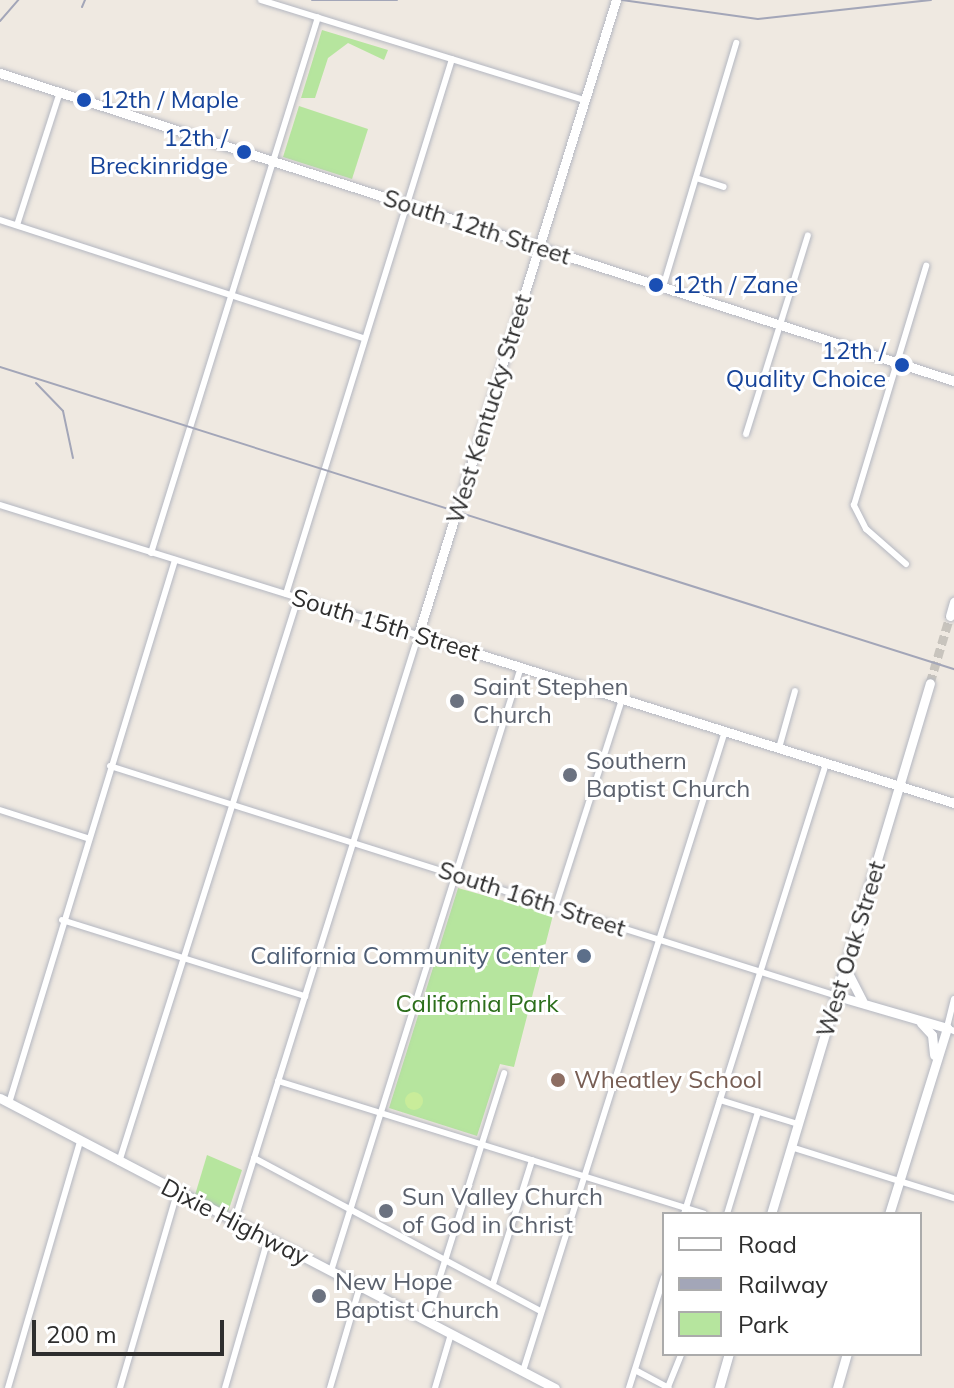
<!DOCTYPE html>
<style>
body{margin:0}
#map{position:relative;width:954px;height:1388px;overflow:hidden;background:#efe9e1;font-family:Mulish,sans-serif}
div>[style]{position:absolute}
[style*='--x']{left:calc(var(--x)*1px);top:calc(var(--y)*1px);width:calc(var(--w)*1px);rotate:calc(var(--a)*1deg)}
.green>*{inset:0;background:#b6e59e}
.pitch>*{inset:0;background:#c9ec9a}
.round{border-radius:50%}
.secondary-tunnel>*{height:9px;margin-top:-4.5px;transform-origin:0;background:repeating-linear-gradient(90deg,#c8c4bd 0 9px,transparent 0 13.5px)}
.roads{filter:drop-shadow(0 0 2px #b4b7c1) drop-shadow(0 0 2px #b4b7c1)}
.street>*{height:6px;margin:-3px;padding:0 3px;transform-origin:3px;border-radius:3px;background:#fff}
.secondary>*{height:9px;margin:-4.5px;padding:0 4.5px;transform-origin:4.5px;border-radius:4.5px;background:#fff}
.rail>*{height:2px;margin:-1px;padding:0 1px;transform-origin:1px;border-radius:1px;background:#a3a6b8}
.dots>*{width:22px;height:22px;translate:-50% -50%;box-sizing:border-box;border:4px solid #fff;border-radius:50%}
span{translate:-50% -50%;white-space:nowrap;text-align:center;line-height:1.15;-webkit-text-stroke:6px #fff;paint-order:stroke}
.transit-label{font-size:24px;color:#164399}
.left{translate:0 -50%;text-align:left}
.right{translate:-100% -50%;text-align:right}
.street-label{font-size:24px;color:#2e2e2e}
.worship-label{font-size:24px;color:#5b616d}
.service-label{font-size:24px;color:#4e5e75}
.park-label{font-size:24px;color:#2c6e1b}
.education-label{font-size:24px;color:#785e54}
.legend{position:absolute;left:662px;top:1212px;width:260px;height:144px;box-sizing:border-box;background:#fff;border:2px solid #ababab;margin:0;padding:10px 14px;list-style:none;font-size:24px;color:#2e2e2e}
.legend li{display:flex;align-items:center;gap:16px;height:40px}
.legend b{width:40px;border:2px solid #ababab}
.scale{position:absolute;left:32px;top:1320px;width:192px;height:36px;box-sizing:border-box;border:4px solid #2e2e2e;border-top:0;padding-left:10px;font-size:24px;line-height:28px;white-space:nowrap;color:#2e2e2e;-webkit-text-stroke:6px #fff;paint-order:stroke}
</style>
<div id="map">
<div class="green">
<div style="clip-path:polygon(322px 30px,388px 50px,384px 60px,348px 43px,328px 58px,315px 98px,301px 98px)"></div>
<div style="clip-path:polygon(299px 106px,368px 129px,352px 179px,283px 157px)"></div>
<div style="clip-path:polygon(458px 888px,553px 915px,514px 1067px,500px 1064px,477px 1136px,389px 1108px)"></div>
<div style="clip-path:polygon(207px 1155px,242px 1170px,228px 1212px,195px 1195px)"></div>
</div>
<div class="pitch">
<div class="round" style="left:405px;top:1092px;width:18px;height:18px"></div>
</div>
<div class="secondary-tunnel">
<div style="--x:930;--y:683;--w:70;--a:-73.4"></div>
</div>
<div class="roads">
<div class="street">
<div style="--x:261;--y:0;--w:339;--a:17.2"></div>
<div style="--x:696;--y:178;--w:29;--a:18"></div>
<div style="--x:0;--y:220;--w:383;--a:18"></div>
<div style="--x:17;--y:225;--w:140;--a:-72.1"></div>
<div style="--x:663;--y:287;--w:255;--a:-73.3"></div>
<div style="--x:746;--y:434;--w:208;--a:-72.7"></div>
<div style="--x:0;--y:505;--w:438;--a:17.3"></div>
<div style="--x:151;--y:553;--w:561;--a:-72.69"></div>
<div style="--x:906;--y:564;--w:53;--a:-138.8"></div>
<div style="--x:866;--y:529;--w:27;--a:-117"></div>
<div style="--x:854;--y:505;--w:250;--a:-73.2"></div>
<div style="--x:286;--y:594;--w:560;--a:-72.76"></div>
<div style="--x:779;--y:748;--w:59;--a:-74.3"></div>
<div style="--x:110;--y:766;--w:763;--a:17.56"></div>
<div style="--x:0;--y:810;--w:91;--a:17.8"></div>
<div style="--x:555;--y:908;--w:219;--a:-72.2"></div>
<div style="--x:62;--y:920;--w:255;--a:17.4"></div>
<div style="--x:954;--y:999;--w:30;--a:104"></div>
<div style="--x:947;--y:1028;--w:8;--a:23"></div>
<div style="--x:278;--y:1081;--w:446;--a:17.3"></div>
<div style="--x:720;--y:1100;--w:82;--a:17.1"></div>
<div style="--x:9;--y:1103;--w:568;--a:-73"></div>
<div style="--x:791;--y:1147;--w:171;--a:17.4"></div>
<div style="--x:254;--y:1158;--w:325;--a:28.1"></div>
<div style="--x:119;--y:1162;--w:592;--a:-72.39"></div>
<div style="--x:684;--y:1214;--w:473;--a:-72.5"></div>
<div style="--x:727;--y:1214;--w:107;--a:-73.1"></div>
<div style="--x:234;--y:1222;--w:604;--a:-72.56"></div>
<div style="--x:331;--y:1271;--w:633;--a:-72.54"></div>
<div style="--x:493;--y:1284;--w:130;--a:-72.5"></div>
<div style="--x:426;--y:1321;--w:260;--a:-72.5"></div>
<div style="--x:635;--y:1370;--w:38;--a:28"></div>
<div style="--x:523;--y:1371;--w:671;--a:-72.48"></div>
<div style="--x:668;--y:1387;--w:35;--a:-68"></div>
<div style="--x:8;--y:1388;--w:257;--a:-73.7"></div>
<div style="--x:120;--y:1388;--w:203;--a:-73.7"></div>
<div style="--x:225;--y:1388;--w:155;--a:-73.9"></div>
<div style="--x:330;--y:1388;--w:106;--a:-73.6"></div>
<div style="--x:435;--y:1388;--w:56;--a:-73.5"></div>
<div style="--x:629;--y:1388;--w:116;--a:-72.5"></div>
</div>
<div class="secondary">
<div style="--x:616;--y:0;--w:665;--a:107.32"></div>
<div style="--x:418;--y:635;--w:562;--a:17.4"></div>
<div style="--x:0;--y:73;--w:1002;--a:17.89"></div>
<div style="--x:950;--y:616;--w:15;--a:-74"></div>
<div style="--x:846;--y:969;--w:36;--a:63"></div>
<div style="--x:837;--y:996;--w:115;--a:16.2"></div>
<div style="--x:947;--y:1028;--w:195;--a:107.3"></div>
<div style="--x:921;--y:1023;--w:16;--a:47"></div>
<div style="--x:932;--y:1035;--w:20;--a:84"></div>
<div style="--x:0;--y:1098;--w:626;--a:27.59"></div>
<div style="--x:771;--y:1214;--w:554;--a:-73.33"></div>
<div style="--x:719;--y:1388;--w:35;--a:-74"></div>
<div style="--x:837;--y:1388;--w:35;--a:-74"></div>
</div>
</div>
<div class="rail">
<div style="--x:312;--y:0;--w:85;--a:0"></div>
<div style="--x:622;--y:0;--w:137;--a:8"></div>
<div style="--x:758;--y:19;--w:174;--a:-6.3"></div>
<div style="--x:82;--y:7;--w:8;--a:-67"></div>
<div style="--x:0;--y:21;--w:28;--a:-49"></div>
<div style="--x:0;--y:367;--w:1001;--a:17.57"></div>
<div style="--x:36;--y:383;--w:39;--a:46"></div>
<div style="--x:63;--y:411;--w:48;--a:78"></div>
</div>
<div class="dots">
<div style="left:84px;top:100px;background:#1a4fb4"></div>
<div style="left:244px;top:152px;background:#1a4fb4"></div>
<div style="left:656px;top:285px;background:#1a4fb4"></div>
<div style="left:902px;top:365px;background:#1a4fb4"></div>
<div style="left:457px;top:701px;background:#6b7280"></div>
<div style="left:570px;top:775px;background:#6b7280"></div>
<div style="left:584px;top:956px;background:#5c6f8a"></div>
<div style="left:558px;top:1080px;background:#8d6e63"></div>
<div style="left:386px;top:1211px;background:#6b7280"></div>
<div style="left:319px;top:1296px;background:#6b7280"></div>
</div>
<div class="transit-label">
<span class="left" style="left:100px;top:100px">12th / Maple</span>
<span class="right" style="left:228px;top:152px">12th /<br>Breckinridge</span>
<span class="left" style="left:672px;top:285px">12th / Zane</span>
<span class="right" style="left:886px;top:365px">12th /<br>Quality Choice</span>
</div>
<div class="street-label">
<span style="left:477px;top:227px;rotate:18deg">South 12th Street</span>
<span style="left:489px;top:409px;rotate:-73deg">West Kentucky Street</span>
<span style="left:386px;top:625px;rotate:17deg">South 15th Street</span>
<span style="left:532px;top:899px;rotate:18deg">South 16th Street</span>
<span style="left:851px;top:949px;rotate:-73deg">West Oak Street</span>
<span style="left:235px;top:1222px;rotate:27deg">Dixie Highway</span>
</div>
<div class="worship-label">
<span class="left" style="left:473px;top:701px">Saint Stephen<br>Church</span>
<span class="left" style="left:586px;top:775px">Southern<br>Baptist Church</span>
<span class="left" style="left:402px;top:1211px">Sun Valley Church<br>of God in Christ</span>
<span class="left" style="left:335px;top:1296px">New Hope<br>Baptist Church</span>
</div>
<div class="service-label">
<span class="right" style="left:568px;top:956px">California Community Center</span>
</div>
<div class="park-label">
<span style="left:477px;top:1004px">California Park</span>
</div>
<div class="education-label">
<span class="left" style="left:574px;top:1080px">Wheatley School</span>
</div>
<ul class="legend">
<li><b style="height:10px;background:#fff"></b>Road</li>
<li><b style="height:10px;background:#a3a6b8"></b>Railway</li>
<li><b style="height:22px;background:#b6e59e"></b>Park</li>
</ul>
<div class="scale">200 m</div>
</div>
